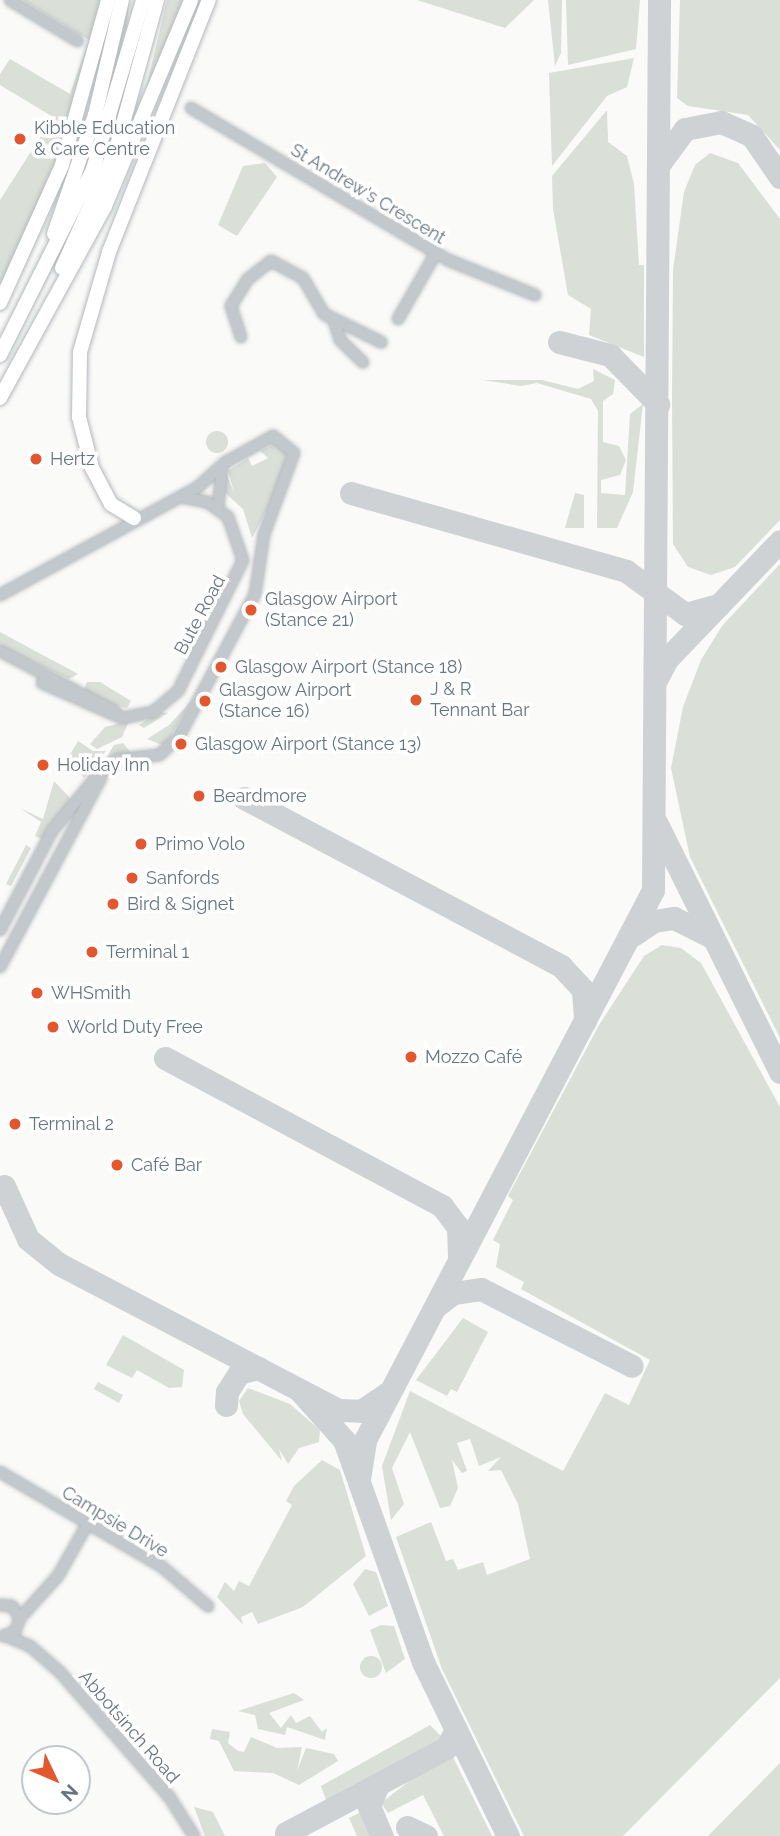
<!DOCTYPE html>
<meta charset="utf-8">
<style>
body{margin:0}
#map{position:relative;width:780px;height:1836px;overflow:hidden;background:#fafaf8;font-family:Raleway,sans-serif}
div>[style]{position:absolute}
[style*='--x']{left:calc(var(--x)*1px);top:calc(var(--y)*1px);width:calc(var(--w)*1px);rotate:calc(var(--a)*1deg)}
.green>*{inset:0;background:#dadfd7}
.round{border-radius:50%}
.taxiway>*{height:23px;margin:-11.5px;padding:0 11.5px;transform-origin:11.5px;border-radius:11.5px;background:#ced2d4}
.roads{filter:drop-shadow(0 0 2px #b4b9bd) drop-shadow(0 0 2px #b4b9bd)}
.minor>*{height:10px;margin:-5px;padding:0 5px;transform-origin:5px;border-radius:5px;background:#c3c8cc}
.highway>*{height:14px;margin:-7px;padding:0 7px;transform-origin:7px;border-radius:7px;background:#fff}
.dots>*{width:19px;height:19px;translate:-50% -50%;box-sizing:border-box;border:4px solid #fff;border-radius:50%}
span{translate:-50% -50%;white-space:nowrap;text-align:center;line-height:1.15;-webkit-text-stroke:7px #fff;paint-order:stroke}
.poi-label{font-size:18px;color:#657683}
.left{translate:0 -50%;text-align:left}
.street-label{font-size:18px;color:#657683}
.north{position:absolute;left:21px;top:1745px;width:70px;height:70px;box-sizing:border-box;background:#fff;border:2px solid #c1c8cd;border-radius:50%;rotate:134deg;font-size:19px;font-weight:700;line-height:28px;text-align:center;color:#657683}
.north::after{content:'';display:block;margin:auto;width:24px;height:32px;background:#e4572e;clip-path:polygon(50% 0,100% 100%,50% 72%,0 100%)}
</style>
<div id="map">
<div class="green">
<div style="clip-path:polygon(23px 0,103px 0,72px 126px,0 293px,0 200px,53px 117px,0 85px,0 74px,10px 59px,70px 94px,89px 40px)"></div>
<div style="clip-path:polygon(129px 0,127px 26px,102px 115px,111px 82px)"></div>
<div style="clip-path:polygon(167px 0,184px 0,134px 126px,146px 88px)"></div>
<div style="clip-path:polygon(417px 0,534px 0,505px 28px)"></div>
<div style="clip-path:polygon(548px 0,562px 0,561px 53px,555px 66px)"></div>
<div style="clip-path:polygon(566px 0,640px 0,636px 49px,568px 65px)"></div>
<div style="clip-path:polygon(680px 0,780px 0,780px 150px,748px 115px,688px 106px,677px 98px)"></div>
<div style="clip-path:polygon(634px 58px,627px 87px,607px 96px,552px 166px,549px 73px)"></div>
<div style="clip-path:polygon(607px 110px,608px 142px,627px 156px,634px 184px,639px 265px,644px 265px,644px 357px,589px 335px,591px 309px,568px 295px,553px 209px,552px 176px)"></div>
<div style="clip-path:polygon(710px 153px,738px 163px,780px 219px,780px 520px,735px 567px,711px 575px,688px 567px,673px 544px,672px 398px,673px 270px,684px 192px,695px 165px)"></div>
<div style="clip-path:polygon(265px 163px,277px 177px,237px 236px,218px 225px,243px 166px)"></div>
<div style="clip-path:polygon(593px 369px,615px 380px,613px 394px,603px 401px,603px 442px,619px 446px,626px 460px,620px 475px,601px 480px,601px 493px,625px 495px,630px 414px,643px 404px,633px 492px,617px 528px,597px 528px,598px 411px,591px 399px,537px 383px,521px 386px,483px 380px,542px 380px,578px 389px,594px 381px)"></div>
<div class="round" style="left:206px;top:431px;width:22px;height:22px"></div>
<div style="clip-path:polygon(274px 444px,286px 451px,288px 470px,252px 538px,243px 509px,224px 492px,226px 473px,234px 492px,228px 471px,248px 458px,252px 466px,268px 458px,260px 451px)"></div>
<div style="clip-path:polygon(575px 493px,584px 495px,584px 528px,565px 528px)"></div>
<div style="clip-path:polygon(780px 564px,780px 1038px,690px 857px,671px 768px,683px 707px,701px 660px,722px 626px)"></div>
<div style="clip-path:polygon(0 632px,78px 674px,69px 679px,0 646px)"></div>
<div style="clip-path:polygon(87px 682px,100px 682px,131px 701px,127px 708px,104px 703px,84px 690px)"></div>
<div style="clip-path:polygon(192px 700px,165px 746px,147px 739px,169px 725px)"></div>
<div style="clip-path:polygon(160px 712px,168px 713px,144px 728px,139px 725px)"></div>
<div style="clip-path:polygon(129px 721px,122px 737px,97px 749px,90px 744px,105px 727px)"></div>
<div style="clip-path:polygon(78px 741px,93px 751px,106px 751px,84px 778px,68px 758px)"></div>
<div style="clip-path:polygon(123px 743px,132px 754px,105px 760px,114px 745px)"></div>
<div style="clip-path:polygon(54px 781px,71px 799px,44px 840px,35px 836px,41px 822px,20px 808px,43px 819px)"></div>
<div style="clip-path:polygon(26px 845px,31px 848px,11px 886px,6px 884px)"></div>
<div style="clip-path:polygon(662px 945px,681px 948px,701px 963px,780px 1107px,780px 1678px,623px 1836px,524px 1836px,442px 1669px,396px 1537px,431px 1522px,446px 1561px,453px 1559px,458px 1570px,483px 1562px,487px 1575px,530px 1559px,518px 1504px,501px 1470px,488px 1471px,501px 1457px,479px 1466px,470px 1439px,457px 1443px,467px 1471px,462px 1473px,452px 1460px,458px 1488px,450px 1506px,440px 1508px,410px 1432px,392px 1468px,404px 1504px,391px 1520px,382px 1466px,410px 1391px,563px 1471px,605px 1393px,629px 1405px,650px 1360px,521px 1289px,524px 1282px,496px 1267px,500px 1244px,493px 1240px,513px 1200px,508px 1196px,599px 1025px,644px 956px)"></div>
<div style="clip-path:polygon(463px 1318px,488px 1332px,457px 1392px,451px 1389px,447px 1396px,416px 1380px)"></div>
<div style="clip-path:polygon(123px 1335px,184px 1370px,182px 1387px,169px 1388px,137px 1370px,132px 1378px,106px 1365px)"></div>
<div style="clip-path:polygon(98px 1382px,123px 1395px,119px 1403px,94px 1389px)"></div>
<div style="clip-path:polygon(248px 1388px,290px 1404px,320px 1430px,319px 1442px,299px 1448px,288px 1464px,279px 1449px,282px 1461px,243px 1414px,239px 1401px)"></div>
<div style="clip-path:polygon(322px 1460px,340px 1470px,366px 1556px,303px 1607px,258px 1624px,252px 1612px,241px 1617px,243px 1625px,217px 1597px,225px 1582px,234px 1591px,239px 1581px,249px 1586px,292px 1505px,286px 1501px,294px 1486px)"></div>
<div style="clip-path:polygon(365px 1569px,376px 1572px,388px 1606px,369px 1616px,353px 1584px)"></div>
<div style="clip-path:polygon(381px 1625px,394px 1626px,405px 1659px,386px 1673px,370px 1630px)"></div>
<div class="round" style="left:360px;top:1656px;width:22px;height:22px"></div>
<div style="clip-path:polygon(294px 1693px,304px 1700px,269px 1713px,281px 1728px,291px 1715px,296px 1723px,310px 1716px,322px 1732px,327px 1728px,325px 1740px,287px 1727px,285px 1735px,258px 1729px,255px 1715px,238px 1711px)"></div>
<div style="clip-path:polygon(430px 1725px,441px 1736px,434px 1745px,327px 1803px,321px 1786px)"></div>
<div style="clip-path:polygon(212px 1729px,230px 1732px,228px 1743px,238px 1751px,244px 1752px,251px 1737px,277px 1748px,302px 1747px,297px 1771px,306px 1748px,334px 1754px,338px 1761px,299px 1785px,273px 1773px,234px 1771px,219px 1741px,210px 1739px)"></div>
<div style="clip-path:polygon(453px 1757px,492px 1836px,444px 1836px,423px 1795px,388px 1813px,381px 1803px,435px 1761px)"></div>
<div style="clip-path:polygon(780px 1763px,780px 1836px,708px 1836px)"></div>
<div style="clip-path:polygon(194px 1807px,213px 1812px,225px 1836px,205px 1836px)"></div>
<div style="clip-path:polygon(361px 1812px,373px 1836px,357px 1836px,349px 1818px)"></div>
</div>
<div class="taxiway">
<div style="--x:660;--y:163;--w:42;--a:-53.7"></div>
<div style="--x:685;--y:129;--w:37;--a:-11"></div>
<div style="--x:721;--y:122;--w:34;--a:24"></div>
<div style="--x:752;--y:136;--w:50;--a:55.7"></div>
<div style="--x:559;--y:342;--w:53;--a:14.3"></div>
<div style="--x:610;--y:355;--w:69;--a:45.6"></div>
<div style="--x:351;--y:493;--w:286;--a:15.8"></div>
<div style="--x:626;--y:571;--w:73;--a:36.1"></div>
<div style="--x:685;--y:614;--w:35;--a:-15"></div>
<div style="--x:657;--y:678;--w:21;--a:-62"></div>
<div style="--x:667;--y:659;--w:163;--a:-46.2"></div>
<div style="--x:244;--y:798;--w:359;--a:27.9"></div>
<div style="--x:561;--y:966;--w:33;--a:47"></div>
<div style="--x:583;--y:990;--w:31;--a:86"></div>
<div style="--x:657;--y:824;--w:277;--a:63.6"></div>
<div style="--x:633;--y:935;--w:25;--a:-34"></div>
<div style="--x:654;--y:921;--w:20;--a:-9"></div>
<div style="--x:674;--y:918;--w:40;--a:26.6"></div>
<div style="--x:165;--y:1058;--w:314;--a:28.1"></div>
<div style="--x:442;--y:1206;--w:26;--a:53"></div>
<div style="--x:458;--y:1227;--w:31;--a:88"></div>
<div style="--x:4;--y:1186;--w:58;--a:65.6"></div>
<div style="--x:28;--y:1239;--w:40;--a:39"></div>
<div style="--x:59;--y:1264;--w:315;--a:27.6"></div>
<div style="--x:338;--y:1410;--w:23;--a:2"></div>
<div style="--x:361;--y:1411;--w:32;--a:-34"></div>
<div style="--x:436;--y:1306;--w:21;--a:-37"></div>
<div style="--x:453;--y:1293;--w:28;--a:-8"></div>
<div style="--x:481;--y:1289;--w:169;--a:27"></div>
<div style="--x:300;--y:1391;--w:66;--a:48.1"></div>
<div style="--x:344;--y:1440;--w:236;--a:70.4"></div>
<div style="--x:423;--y:1662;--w:194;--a:64"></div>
<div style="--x:226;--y:1405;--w:13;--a:-86"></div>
<div style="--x:227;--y:1392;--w:22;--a:-58"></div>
<div style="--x:239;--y:1373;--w:20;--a:-15"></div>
<div style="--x:359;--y:1479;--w:39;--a:-81"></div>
<div style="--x:365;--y:1440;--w:621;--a:-62.36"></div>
<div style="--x:653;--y:890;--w:890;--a:-89.61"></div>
<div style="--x:377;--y:1787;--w:21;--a:113"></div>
<div style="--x:369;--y:1806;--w:33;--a:67"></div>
<div style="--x:407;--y:1827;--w:21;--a:25"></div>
<div style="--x:286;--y:1833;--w:181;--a:-28"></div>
<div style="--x:446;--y:1748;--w:21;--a:-61"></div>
</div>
<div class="roads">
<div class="minor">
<div style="--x:10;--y:0;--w:79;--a:31.1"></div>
<div style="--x:191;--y:108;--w:299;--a:30.6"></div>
<div style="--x:448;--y:260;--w:94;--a:21.9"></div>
<div style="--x:398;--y:319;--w:76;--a:-60.1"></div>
<div style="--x:334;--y:321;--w:20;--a:72"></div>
<div style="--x:340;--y:340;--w:32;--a:44"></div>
<div style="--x:241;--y:337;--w:33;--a:-108"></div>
<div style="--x:231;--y:306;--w:32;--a:-58"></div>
<div style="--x:248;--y:279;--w:29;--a:-38"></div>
<div style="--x:271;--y:261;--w:36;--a:28"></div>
<div style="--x:303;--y:278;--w:42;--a:59.7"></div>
<div style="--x:324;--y:314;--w:64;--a:26.2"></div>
<div style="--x:218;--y:508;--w:40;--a:-84.3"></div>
<div style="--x:0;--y:595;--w:226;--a:-28.6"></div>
<div style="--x:198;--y:487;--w:38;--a:-42"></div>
<div style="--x:226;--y:462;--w:54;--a:-29"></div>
<div style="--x:273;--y:436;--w:27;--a:39"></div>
<div style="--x:294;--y:453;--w:86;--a:110.3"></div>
<div style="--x:264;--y:534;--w:61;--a:98.5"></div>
<div style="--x:255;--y:594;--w:163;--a:118.1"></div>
<div style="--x:178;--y:738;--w:25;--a:138"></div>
<div style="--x:159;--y:755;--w:41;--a:174.4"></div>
<div style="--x:118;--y:759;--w:28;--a:141"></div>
<div style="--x:96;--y:777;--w:70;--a:129.2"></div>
<div style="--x:52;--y:831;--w:112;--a:117.7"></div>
<div style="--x:0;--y:651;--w:131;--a:27.7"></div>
<div style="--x:42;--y:683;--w:87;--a:23.6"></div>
<div style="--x:122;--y:718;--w:32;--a:-11"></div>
<div style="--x:153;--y:712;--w:33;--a:-40"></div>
<div style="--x:178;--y:691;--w:146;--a:-63.6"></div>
<div style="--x:243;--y:560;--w:46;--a:-109.2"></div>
<div style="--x:228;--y:517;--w:26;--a:-144"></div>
<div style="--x:207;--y:502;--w:26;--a:-169"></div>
<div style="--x:0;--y:967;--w:214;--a:-61.9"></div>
<div style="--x:0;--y:1472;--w:186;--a:30.3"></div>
<div style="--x:161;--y:1566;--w:62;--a:40.4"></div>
<div style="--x:0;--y:1605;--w:12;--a:5"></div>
<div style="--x:12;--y:1606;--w:14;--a:56"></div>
<div style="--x:20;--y:1618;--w:15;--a:110"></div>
<div style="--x:15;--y:1632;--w:13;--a:162"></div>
<div style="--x:20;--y:1618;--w:57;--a:-47.9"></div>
<div style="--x:58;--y:1576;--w:61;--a:-60.5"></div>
<div style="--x:6;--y:1636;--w:26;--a:23"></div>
<div style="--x:30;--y:1646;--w:38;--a:41"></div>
<div style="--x:59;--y:1671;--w:169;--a:48.8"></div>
<div style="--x:170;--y:1798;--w:45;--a:57.7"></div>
</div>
<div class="highway">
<div style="--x:54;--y:234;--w:126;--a:-71"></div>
<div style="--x:95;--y:115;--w:118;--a:-76.8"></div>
<div style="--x:62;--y:268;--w:131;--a:-65.6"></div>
<div style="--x:116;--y:149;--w:155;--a:-74.6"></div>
<div style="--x:0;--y:303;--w:151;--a:-65.8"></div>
<div style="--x:62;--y:165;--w:171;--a:-74.4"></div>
<div style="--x:0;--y:355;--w:208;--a:-63.4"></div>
<div style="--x:93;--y:169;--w:176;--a:-73.5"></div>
<div style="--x:0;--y:398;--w:219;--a:-61.3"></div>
<div style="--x:105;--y:206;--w:223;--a:-67.3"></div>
<div style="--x:134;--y:518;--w:27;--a:-149"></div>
<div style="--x:111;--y:504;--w:41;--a:-117.8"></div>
<div style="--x:92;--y:468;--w:53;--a:-104.3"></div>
<div style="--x:79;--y:417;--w:65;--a:-89.1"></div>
<div style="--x:80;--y:352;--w:104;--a:-73.8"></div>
<div style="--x:109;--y:252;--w:271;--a:-68.4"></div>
</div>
</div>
<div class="dots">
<div style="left:20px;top:139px;background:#e4572e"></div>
<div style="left:36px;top:459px;background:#e4572e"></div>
<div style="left:251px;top:610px;background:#e4572e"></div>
<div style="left:221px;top:667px;background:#e4572e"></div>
<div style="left:416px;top:700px;background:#e4572e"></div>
<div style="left:205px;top:701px;background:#e4572e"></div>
<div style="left:181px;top:744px;background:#e4572e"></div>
<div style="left:43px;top:765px;background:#e4572e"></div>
<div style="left:199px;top:796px;background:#e4572e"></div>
<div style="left:141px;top:844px;background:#e4572e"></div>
<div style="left:132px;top:878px;background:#e4572e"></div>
<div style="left:113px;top:904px;background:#e4572e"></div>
<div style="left:92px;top:952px;background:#e4572e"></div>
<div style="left:37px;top:993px;background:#e4572e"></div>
<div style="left:53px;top:1027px;background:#e4572e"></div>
<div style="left:411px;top:1057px;background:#e4572e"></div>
<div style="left:15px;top:1124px;background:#e4572e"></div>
<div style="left:117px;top:1165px;background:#e4572e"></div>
</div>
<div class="poi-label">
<span class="left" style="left:34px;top:139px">Kibble Education<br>&amp; Care Centre</span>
<span class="left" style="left:50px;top:459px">Hertz</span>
<span class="left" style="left:265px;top:610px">Glasgow Airport<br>(Stance 21)</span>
<span class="left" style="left:235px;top:667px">Glasgow Airport (Stance 18)</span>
<span class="left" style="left:430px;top:700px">J &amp; R<br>Tennant Bar</span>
<span class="left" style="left:219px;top:701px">Glasgow Airport<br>(Stance 16)</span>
<span class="left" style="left:195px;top:744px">Glasgow Airport (Stance 13)</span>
<span class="left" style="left:57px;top:765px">Holiday Inn</span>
<span class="left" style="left:213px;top:796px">Beardmore</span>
<span class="left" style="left:155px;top:844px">Primo Volo</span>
<span class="left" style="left:146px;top:878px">Sanfords</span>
<span class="left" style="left:127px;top:904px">Bird &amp; Signet</span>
<span class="left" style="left:106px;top:952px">Terminal 1</span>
<span class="left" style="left:51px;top:993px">WHSmith</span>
<span class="left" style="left:67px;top:1027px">World Duty Free</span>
<span class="left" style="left:425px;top:1057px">Mozzo Café</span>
<span class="left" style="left:29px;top:1124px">Terminal 2</span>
<span class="left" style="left:131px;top:1165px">Café Bar</span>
</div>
<div class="street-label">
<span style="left:368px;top:194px;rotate:31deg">St Andrew's Crescent</span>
<span style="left:200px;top:615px;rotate:-62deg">Bute Road</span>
<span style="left:115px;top:1522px;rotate:31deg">Campsie Drive</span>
<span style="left:129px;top:1727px;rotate:49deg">Abbotsinch Road</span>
</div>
<div class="north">N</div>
</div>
